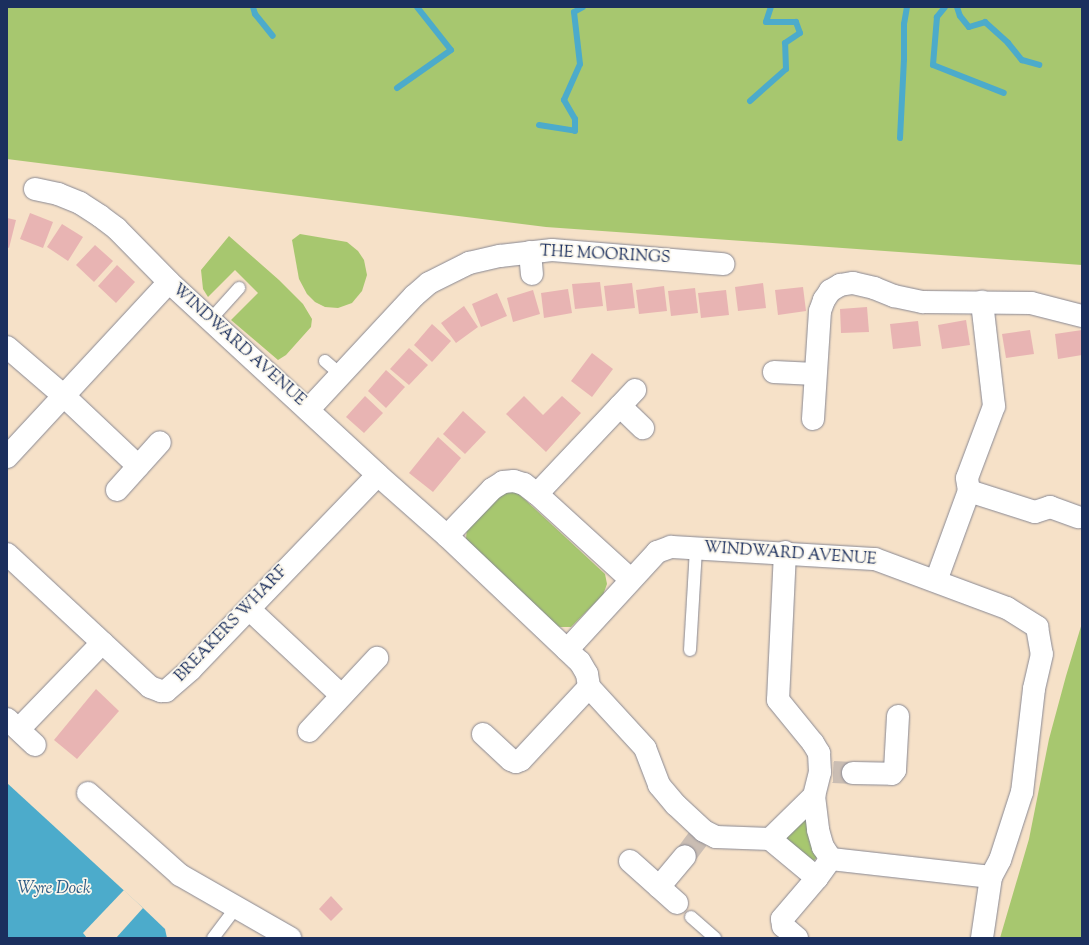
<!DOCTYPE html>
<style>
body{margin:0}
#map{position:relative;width:1089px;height:945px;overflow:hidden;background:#f6e1c8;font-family:"Sorts Mill Goudy",serif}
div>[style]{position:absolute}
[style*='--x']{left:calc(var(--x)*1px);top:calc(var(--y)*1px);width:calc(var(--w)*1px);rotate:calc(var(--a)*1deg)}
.green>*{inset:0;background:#a7c76f}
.water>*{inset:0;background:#4cabcb}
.pier>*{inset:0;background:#f6e1c8}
.stream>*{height:6px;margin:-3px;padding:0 3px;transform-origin:3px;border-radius:3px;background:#4cabcb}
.building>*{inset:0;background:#e8b4b3}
.minor-tunnel>*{height:22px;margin-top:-11px;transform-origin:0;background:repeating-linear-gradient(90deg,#cabdb3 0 22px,transparent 0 33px)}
.roads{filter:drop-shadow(0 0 1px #888893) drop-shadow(0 0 1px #888893)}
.service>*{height:12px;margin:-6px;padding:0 6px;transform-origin:6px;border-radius:6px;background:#fff}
.minor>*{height:22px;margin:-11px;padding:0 11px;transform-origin:11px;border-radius:11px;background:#fff}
span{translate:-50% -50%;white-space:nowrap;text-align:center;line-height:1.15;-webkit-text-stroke:3.5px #fbf7ec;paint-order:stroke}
.street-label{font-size:16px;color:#1b2f5e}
.water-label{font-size:17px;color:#2c5a84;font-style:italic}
.frame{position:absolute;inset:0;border:8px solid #1b2f5e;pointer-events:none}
</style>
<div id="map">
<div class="green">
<div style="clip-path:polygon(7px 7px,1082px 7px,1082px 265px,546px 227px,7px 159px)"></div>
<div style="clip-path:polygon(300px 234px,347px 242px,358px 251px,364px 260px,367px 275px,362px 291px,352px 303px,338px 308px,325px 307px,315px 302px,307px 294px,299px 279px,292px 240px)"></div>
<div style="clip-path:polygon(229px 236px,279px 280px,303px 304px,312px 319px,311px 327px,286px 355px,278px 360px,231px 320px,258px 293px,235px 270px,208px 297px,203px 289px,201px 270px)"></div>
<div style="clip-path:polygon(513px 491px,520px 495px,605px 574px,607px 584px,603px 595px,571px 627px,560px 627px,554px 625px,466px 539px,467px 527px,497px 495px)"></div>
<div style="clip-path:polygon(1082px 623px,1082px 938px,1000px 938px,1029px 839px,1049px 739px,1066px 676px)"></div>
<div style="clip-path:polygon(805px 816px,819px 855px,809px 866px,784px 836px)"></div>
</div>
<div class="water">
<div style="clip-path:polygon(7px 783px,143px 908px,165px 929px,167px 938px,7px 938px)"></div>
</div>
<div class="pier">
<div style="clip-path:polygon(124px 890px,143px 908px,116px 938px,87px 938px,83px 933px)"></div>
</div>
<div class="stream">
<div style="--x:253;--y:7;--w:7;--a:74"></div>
<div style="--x:255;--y:14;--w:28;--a:51"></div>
<div style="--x:945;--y:7;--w:13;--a:129"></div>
<div style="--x:937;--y:17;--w:48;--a:94.8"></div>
<div style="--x:933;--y:65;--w:76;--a:21.5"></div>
<div style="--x:957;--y:7;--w:9;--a:72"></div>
<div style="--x:960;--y:16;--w:14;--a:51"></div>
<div style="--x:969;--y:27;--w:17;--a:-17"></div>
<div style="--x:985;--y:22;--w:31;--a:42"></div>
<div style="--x:1008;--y:43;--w:22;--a:51"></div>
<div style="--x:1022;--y:60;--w:18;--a:16"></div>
<div style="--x:397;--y:88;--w:66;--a:-35.1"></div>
<div style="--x:451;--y:50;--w:55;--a:-128.3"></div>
<div style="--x:750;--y:101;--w:48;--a:-41.6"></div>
<div style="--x:786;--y:69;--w:26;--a:-92"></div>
<div style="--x:785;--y:43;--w:18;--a:-34"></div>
<div style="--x:800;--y:33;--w:12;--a:-110"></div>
<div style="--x:796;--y:22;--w:30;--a:180"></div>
<div style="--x:766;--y:22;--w:16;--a:-72"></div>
<div style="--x:539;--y:125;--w:36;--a:9"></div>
<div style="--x:575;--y:131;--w:12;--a:-90"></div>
<div style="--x:575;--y:119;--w:22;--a:-120"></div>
<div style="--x:564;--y:100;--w:39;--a:-66"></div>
<div style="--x:580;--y:64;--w:52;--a:-96.6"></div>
<div style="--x:574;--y:12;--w:10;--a:-29"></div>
<div style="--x:900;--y:138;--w:79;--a:-87.1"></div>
<div style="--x:904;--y:59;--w:35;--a:-90"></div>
<div style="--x:904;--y:24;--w:17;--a:-80"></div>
</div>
<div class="building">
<div style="clip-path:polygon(30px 213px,53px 222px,43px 248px,20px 239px)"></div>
<div style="clip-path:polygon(7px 218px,16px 220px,9px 248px,7px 247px)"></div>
<div style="clip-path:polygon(62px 224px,83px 237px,68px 261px,47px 247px)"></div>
<div style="clip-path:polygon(95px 245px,113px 261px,94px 282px,76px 265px)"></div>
<div style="clip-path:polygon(117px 265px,135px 282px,116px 303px,98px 286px)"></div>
<div style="clip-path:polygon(600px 282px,603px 306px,575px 309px,572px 284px)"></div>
<div style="clip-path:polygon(632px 283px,635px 308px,607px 311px,604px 286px)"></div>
<div style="clip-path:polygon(763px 283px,766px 308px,738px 311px,735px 287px)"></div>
<div style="clip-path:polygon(664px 286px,667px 311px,639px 314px,636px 290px)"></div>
<div style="clip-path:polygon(803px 287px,806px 311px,778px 315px,775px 290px)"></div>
<div style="clip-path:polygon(695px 288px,698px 313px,671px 316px,668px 291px)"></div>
<div style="clip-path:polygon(568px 289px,572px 313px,544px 318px,541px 293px)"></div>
<div style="clip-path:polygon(533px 290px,540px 314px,513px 322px,507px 298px)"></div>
<div style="clip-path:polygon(726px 290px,729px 315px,701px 318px,698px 293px)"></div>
<div style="clip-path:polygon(497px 293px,507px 316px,481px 327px,472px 304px)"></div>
<div style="clip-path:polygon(464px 306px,478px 327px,456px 343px,441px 323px)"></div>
<div style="clip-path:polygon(867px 307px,869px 332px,841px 333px,840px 309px)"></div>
<div style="clip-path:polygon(966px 320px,970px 345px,942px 349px,938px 325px)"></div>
<div style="clip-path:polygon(918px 321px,921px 346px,893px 349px,890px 324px)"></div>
<div style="clip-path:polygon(432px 324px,451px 341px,432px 362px,414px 345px)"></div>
<div style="clip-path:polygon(1030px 330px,1034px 354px,1006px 358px,1002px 334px)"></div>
<div style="clip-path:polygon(1082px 330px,1082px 355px,1058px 359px,1055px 334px)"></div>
<div style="clip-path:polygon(409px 348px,428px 365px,409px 385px,390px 369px)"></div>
<div style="clip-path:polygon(592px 353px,613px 369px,592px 397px,571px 381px)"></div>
<div style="clip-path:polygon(386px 370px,405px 387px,386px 408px,368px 391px)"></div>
<div style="clip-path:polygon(365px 396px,383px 413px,364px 433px,346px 417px)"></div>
<div style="clip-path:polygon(524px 396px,543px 415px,562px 396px,581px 413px,546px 452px,506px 414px)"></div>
<div style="clip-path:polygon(463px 411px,486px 432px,465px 454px,443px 434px)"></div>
<div style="clip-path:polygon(438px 437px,461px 458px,433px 492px,409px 473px)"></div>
<div style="clip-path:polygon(96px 689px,119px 711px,77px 759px,54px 740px)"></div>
<div style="clip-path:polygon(331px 896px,343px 909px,331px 921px,319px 909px)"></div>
</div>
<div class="minor-tunnel">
<div style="--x:833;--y:772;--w:20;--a:3"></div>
<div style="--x:685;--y:856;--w:21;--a:-53"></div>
</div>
<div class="roads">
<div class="service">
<div style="--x:211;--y:319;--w:42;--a:-47.9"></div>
<div style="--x:325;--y:361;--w:20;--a:41"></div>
<div style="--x:690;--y:650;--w:102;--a:-86.6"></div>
<div style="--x:691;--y:917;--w:32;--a:41"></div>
<div style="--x:213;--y:938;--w:39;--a:-53"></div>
</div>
<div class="minor">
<div style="--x:35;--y:189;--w:24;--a:12"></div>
<div style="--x:58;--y:194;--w:24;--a:22"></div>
<div style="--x:80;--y:203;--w:24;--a:33"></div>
<div style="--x:100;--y:216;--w:21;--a:37"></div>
<div style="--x:117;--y:229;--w:74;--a:45.5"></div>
<div style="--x:530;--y:252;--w:22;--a:85"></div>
<div style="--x:7;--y:347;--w:75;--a:40.7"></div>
<div style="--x:64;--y:396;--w:102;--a:43.4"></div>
<div style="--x:774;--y:372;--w:41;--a:2.8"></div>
<div style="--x:620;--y:406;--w:32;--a:44"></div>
<div style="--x:308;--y:410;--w:156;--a:-47.1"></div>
<div style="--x:414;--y:296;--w:20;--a:-41"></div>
<div style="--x:429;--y:283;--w:45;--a:-26.6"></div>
<div style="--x:469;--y:263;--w:32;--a:-13"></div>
<div style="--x:500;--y:256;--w:52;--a:-6.6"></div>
<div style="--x:552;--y:250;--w:172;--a:4.7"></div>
<div style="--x:813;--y:419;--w:108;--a:-86.3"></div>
<div style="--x:820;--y:311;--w:12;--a:-70"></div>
<div style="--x:824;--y:300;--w:11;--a:-56"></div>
<div style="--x:830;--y:291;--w:12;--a:-31"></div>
<div style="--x:840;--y:285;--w:13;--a:-9"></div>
<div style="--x:853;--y:283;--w:22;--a:13"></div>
<div style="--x:874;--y:288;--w:22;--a:22"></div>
<div style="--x:894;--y:296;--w:30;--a:12"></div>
<div style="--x:923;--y:302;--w:108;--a:0.5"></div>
<div style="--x:1031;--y:303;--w:53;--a:14.3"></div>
<div style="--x:7;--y:457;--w:238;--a:-47.2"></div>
<div style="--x:169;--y:282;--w:284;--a:42.7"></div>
<div style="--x:378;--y:475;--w:92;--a:41.5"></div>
<div style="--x:447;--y:536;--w:183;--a:43.5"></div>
<div style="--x:580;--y:662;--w:14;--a:60"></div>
<div style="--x:587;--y:674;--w:13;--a:81"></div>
<div style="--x:589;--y:687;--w:83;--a:47.4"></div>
<div style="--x:645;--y:748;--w:40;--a:69"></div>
<div style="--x:659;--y:785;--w:26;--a:50"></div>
<div style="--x:676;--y:805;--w:38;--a:43"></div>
<div style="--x:704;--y:831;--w:13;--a:27"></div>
<div style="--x:716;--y:837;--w:54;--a:2.1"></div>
<div style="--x:770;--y:839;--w:61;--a:39.7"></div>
<div style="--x:817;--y:878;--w:24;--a:-54"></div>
<div style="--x:831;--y:859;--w:161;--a:6.4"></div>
<div style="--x:117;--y:490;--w:64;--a:-48.1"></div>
<div style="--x:969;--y:491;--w:69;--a:17.7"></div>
<div style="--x:1035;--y:512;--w:16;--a:-18"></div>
<div style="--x:1050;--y:507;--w:30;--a:20"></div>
<div style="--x:537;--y:494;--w:143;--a:-46.7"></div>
<div style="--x:447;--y:536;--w:65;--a:-46.2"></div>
<div style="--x:492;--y:489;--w:13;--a:-32"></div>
<div style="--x:503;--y:482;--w:11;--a:-5"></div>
<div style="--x:514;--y:481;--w:10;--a:17"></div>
<div style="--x:524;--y:484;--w:16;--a:38"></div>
<div style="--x:537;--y:494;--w:126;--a:42.4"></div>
<div style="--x:785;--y:552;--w:148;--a:92.7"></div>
<div style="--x:778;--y:700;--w:55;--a:50.9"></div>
<div style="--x:813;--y:743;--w:12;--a:59"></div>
<div style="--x:819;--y:753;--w:19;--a:87"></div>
<div style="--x:820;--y:772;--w:25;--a:104"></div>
<div style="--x:814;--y:796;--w:34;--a:83"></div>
<div style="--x:818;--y:830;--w:18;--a:74"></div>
<div style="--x:823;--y:847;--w:14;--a:56"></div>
<div style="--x:7;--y:554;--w:195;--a:42.9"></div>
<div style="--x:150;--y:687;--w:12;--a:20"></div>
<div style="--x:161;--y:691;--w:5;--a:0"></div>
<div style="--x:166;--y:691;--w:33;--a:-41"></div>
<div style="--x:191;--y:669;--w:269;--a:-46.1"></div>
<div style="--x:936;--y:581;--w:96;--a:-69.9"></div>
<div style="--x:969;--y:491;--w:13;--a:-99"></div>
<div style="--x:967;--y:478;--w:77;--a:-69.4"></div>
<div style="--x:994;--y:406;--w:105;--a:-96.6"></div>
<div style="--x:249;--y:609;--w:126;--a:43.1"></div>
<div style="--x:567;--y:650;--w:133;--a:-47.4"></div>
<div style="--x:657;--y:552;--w:15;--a:-20"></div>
<div style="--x:671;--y:547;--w:204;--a:3.4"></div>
<div style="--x:875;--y:559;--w:141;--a:20.4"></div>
<div style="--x:1007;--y:608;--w:36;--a:32"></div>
<div style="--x:1037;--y:627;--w:27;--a:80"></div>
<div style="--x:1042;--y:654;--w:36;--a:103"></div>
<div style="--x:1034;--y:689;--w:104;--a:96.6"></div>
<div style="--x:1022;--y:792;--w:71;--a:107.9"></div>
<div style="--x:1000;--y:860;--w:19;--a:118"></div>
<div style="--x:991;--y:877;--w:62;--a:98.4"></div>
<div style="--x:7;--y:719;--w:38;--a:43"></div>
<div style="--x:19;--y:729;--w:120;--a:-46"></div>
<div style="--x:309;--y:731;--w:100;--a:-47"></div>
<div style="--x:483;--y:734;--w:38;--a:43"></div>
<div style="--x:511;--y:760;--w:5;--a:22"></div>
<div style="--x:516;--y:762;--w:5;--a:-22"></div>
<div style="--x:521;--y:760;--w:100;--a:-47"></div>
<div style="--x:853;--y:773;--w:39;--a:1"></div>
<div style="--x:892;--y:774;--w:5;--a:-53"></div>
<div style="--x:895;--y:770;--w:54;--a:-86.8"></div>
<div style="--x:88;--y:793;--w:123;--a:41.7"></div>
<div style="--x:180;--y:875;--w:127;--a:29.8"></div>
<div style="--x:770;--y:839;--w:62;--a:-44.3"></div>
<div style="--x:630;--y:861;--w:63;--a:41.8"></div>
<div style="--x:659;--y:887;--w:40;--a:-50"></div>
<div style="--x:797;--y:938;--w:18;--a:-139"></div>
<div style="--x:783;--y:926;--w:7;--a:-98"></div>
<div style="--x:782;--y:919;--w:54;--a:-49.5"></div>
</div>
</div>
<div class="street-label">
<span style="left:605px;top:256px;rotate:3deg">THE MOORINGS</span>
<span style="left:238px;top:346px;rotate:42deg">WINDWARD AVENUE</span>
<span style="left:790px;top:555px;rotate:4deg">WINDWARD AVENUE</span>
<span style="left:232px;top:625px;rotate:-46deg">BREAKERS WHARF</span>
</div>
<div class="water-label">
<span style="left:54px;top:890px">Wyre Dock</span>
</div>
<div class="frame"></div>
</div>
